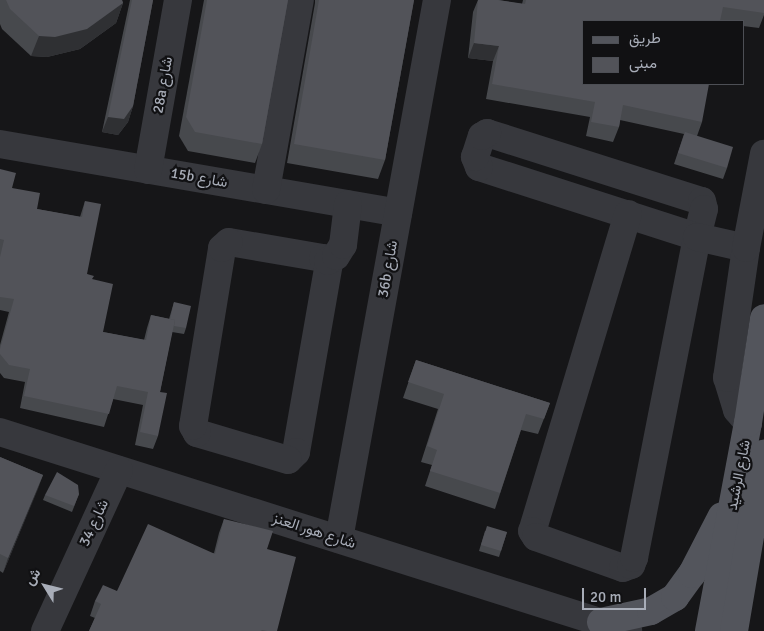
<!DOCTYPE html>
<meta charset="utf-8">
<style>
body{margin:0}
#map{position:relative;width:764px;height:631px;overflow:hidden;background:#161618;font-family:Signika,Vazirmatn,sans-serif}
div>[style]{position:absolute}
[style*='--x']{left:calc(var(--x)*1px);top:calc(var(--y)*1px);width:calc(var(--w)*1px);rotate:calc(var(--a)*1deg)}
.minor>*{height:28px;margin:-14px;padding:0 14px;transform-origin:14px;border-radius:14px;background:#37383d}
.major>*{height:28px;margin:-14px;padding:0 14px;transform-origin:14px;border-radius:14px;background:#53555c}
.wall>*{inset:0;background:#47494d}
.shaded-wall>*{inset:0;background:#2f3033}
.building>*{inset:0;background:#525359}
span{translate:-50% -50%;white-space:nowrap;text-align:center;line-height:1.15;-webkit-text-stroke:4.5px #111113;paint-order:stroke}
.street-label{font-size:15px;color:#a8adb8}
.legend{position:absolute;left:582px;top:20px;width:162px;height:65px;box-sizing:border-box;background:#111113;border:1px solid #4d4f55;margin:0;padding:6px 9px;list-style:none;font-size:15px;color:#a8adb8}
.legend li{display:flex;align-items:center;gap:10px;height:25px}
.legend b{width:25px;border:1px solid #4d4f55}
.north{position:absolute;left:20px;top:561px;width:50px;height:50px;-webkit-text-stroke:4px #111113;paint-order:stroke;rotate:306deg;font-size:14px;font-weight:700;line-height:20px;text-align:center;color:#a8adb8}
.north::after{content:'';display:block;margin:auto;width:18px;height:22px;background:#a8adb8;clip-path:polygon(50% 0,100% 100%,50% 72%,0 100%)}
.scale{position:absolute;left:582px;top:588px;width:64px;height:22px;box-sizing:border-box;border:2px solid #a8adb8;border-top:0;padding-left:6px;font-size:15px;line-height:18px;white-space:nowrap;color:#a8adb8;-webkit-text-stroke:4px #111113;paint-order:stroke}
</style>
<div id="map">
<div class="minor">
<div style="--x:487;--y:133;--w:225;--a:17.6"></div>
<div style="--x:702;--y:201;--w:8;--a:76"></div>
<div style="--x:704;--y:209;--w:29;--a:104"></div>
<div style="--x:697;--y:237;--w:229;--a:-162.2"></div>
<div style="--x:479;--y:167;--w:11;--a:-112"></div>
<div style="--x:475;--y:157;--w:22;--a:-72"></div>
<div style="--x:482;--y:136;--w:6;--a:-31"></div>
<div style="--x:0;--y:144;--w:404;--a:9.8"></div>
<div style="--x:148;--y:170;--w:173;--a:-80"></div>
<div style="--x:266;--y:190;--w:193;--a:-79.9"></div>
<div style="--x:628;--y:214;--w:331;--a:106.8"></div>
<div style="--x:532;--y:531;--w:7;--a:56"></div>
<div style="--x:536;--y:537;--w:92;--a:19.6"></div>
<div style="--x:623;--y:568;--w:9;--a:-21"></div>
<div style="--x:631;--y:565;--w:8;--a:-67"></div>
<div style="--x:634;--y:558;--w:327;--a:-78.9"></div>
<div style="--x:697;--y:237;--w:50;--a:12.7"></div>
<div style="--x:229;--y:242;--w:95;--a:9.7"></div>
<div style="--x:323;--y:258;--w:8;--a:40"></div>
<div style="--x:329;--y:263;--w:192;--a:99.9"></div>
<div style="--x:296;--y:452;--w:11;--a:135"></div>
<div style="--x:288;--y:460;--w:95;--a:-163.5"></div>
<div style="--x:197;--y:433;--w:8;--a:-120"></div>
<div style="--x:193;--y:426;--w:180;--a:-80.7"></div>
<div style="--x:222;--y:248;--w:9;--a:-41"></div>
<div style="--x:328;--y:261;--w:9;--a:-32"></div>
<div style="--x:336;--y:256;--w:13;--a:-58"></div>
<div style="--x:343;--y:245;--w:41;--a:-83"></div>
<div style="--x:748;--y:423;--w:17;--a:-130"></div>
<div style="--x:737;--y:410;--w:34;--a:-107"></div>
<div style="--x:727;--y:378;--w:131;--a:-81.7"></div>
<div style="--x:746;--y:248;--w:96;--a:-79.2"></div>
<div style="--x:0;--y:432;--w:659;--a:17.58"></div>
<div style="--x:339;--y:539;--w:548;--a:-79.7"></div>
<div style="--x:45;--y:631;--w:177;--a:-65.3"></div>
</div>
<div class="major">
<div style="--x:601;--y:622;--w:51;--a:-12.4"></div>
<div style="--x:651;--y:611;--w:28;--a:-30"></div>
<div style="--x:675;--y:597;--w:29;--a:-54"></div>
<div style="--x:692;--y:574;--w:65;--a:-62.7"></div>
<div style="--x:709;--y:631;--w:212;--a:-79.4"></div>
<div style="--x:748;--y:423;--w:106;--a:-81.3"></div>
<div style="--x:734;--y:631;--w:180;--a:-80.4"></div>
</div>
<div class="wall">
<div style="clip-path:polygon(0 0,122px 0,123px 3px,116px 23px,80px 49px,47px 57px,31px 56px,2px 29px,0 24px)"></div>
<div style="clip-path:polygon(130px 0,153px 0,133px 106px,128px 122px,118px 135px,102px 132px)"></div>
<div style="clip-path:polygon(204px 0,288px 0,262px 144px,255px 163px,188px 151px,179px 136px)"></div>
<div style="clip-path:polygon(315px 0,414px 0,385px 160px,378px 179px,287px 163px,315px 3px)"></div>
<div style="clip-path:polygon(478px 0,498px 0,522px 4px,523px 0,764px 0,764px 15px,759px 28px,743px 26px,743px 21px,583px 21px,702px 122px,697px 136px,727px 168px,723px 179px,674px 164px,684px 134px,620px 120px,619px 127px,613px 142px,586px 136px,590px 117px,486px 99px,493px 61px,468px 58px,473px 12px)"></div>
<div style="clip-path:polygon(0 169px,12px 188px,37px 209px,80px 217px,85px 201px,87px 274px,92px 279px,103px 332px,144px 340px,147px 328px,151px 315px,169px 319px,174px 302px,186px 328px,184px 334px,172px 332px,160px 392px,158px 436px,153px 449px,135px 445px,143px 405px,113px 399px,104px 427px,20px 408px,25px 382px,4px 378px,0 373px,0 345px,9px 312px,0 310px)"></div>
<div style="clip-path:polygon(416px 360px,550px 403px,538px 434px,521px 430px,495px 509px,425px 486px,432px 465px,421px 462px,438px 409px,403px 398px)"></div>
<div style="clip-path:polygon(0 457px,43px 475px,3px 573px,0 571px)"></div>
<div style="clip-path:polygon(79px 494px,72px 512px,43px 500px,45px 495px)"></div>
<div style="clip-path:polygon(224px 519px,267px 549px,277px 631px,89px 631px,95px 618px,90px 616px,95px 601px,117px 591px,214px 553px,219px 533px)"></div>
<div style="clip-path:polygon(485px 531px,507px 532px,499px 557px,479px 551px)"></div>
</div>
<div class="shaded-wall">
<div style="clip-path:polygon(123px 3px,116px 23px,80px 49px,47px 57px,31px 56px,39px 36px)"></div>
<div style="clip-path:polygon(474px 43px,499px 46px,493px 61px,468px 58px)"></div>
<div style="clip-path:polygon(133px 106px,128px 122px,118px 135px,102px 132px,108px 117px)"></div>
<div style="clip-path:polygon(43px 475px,38px 489px,3px 573px,8px 558px)"></div>
</div>
<div class="building">
<div style="clip-path:polygon(6px 0,122px 0,123px 3px,87px 29px,55px 37px,39px 36px,10px 9px)"></div>
<div style="clip-path:polygon(132px 0,153px 0,133px 106px,124px 119px,108px 117px)"></div>
<div style="clip-path:polygon(207px 0,288px 0,262px 144px,195px 132px,186px 117px)"></div>
<div style="clip-path:polygon(319px 0,414px 0,385px 160px,294px 144px)"></div>
<div style="clip-path:polygon(478px 0,498px 0,525px 4px,526px 0,764px 0,764px 13px,723px 7px,720px 21px,583px 21px,583px 84px,709px 84px,702px 122px,623px 105px,619px 127px,591px 122px,595px 102px,492px 84px,499px 46px,474px 43px)"></div>
<div style="clip-path:polygon(685px 132px,733px 147px,727px 168px,678px 153px)"></div>
<div style="clip-path:polygon(0 169px,16px 173px,12px 188px,40px 193px,37px 209px,82px 217px,85px 201px,101px 204px,87px 274px,94px 276px,92px 279px,113px 284px,103px 332px,146px 340px,151px 315px,175px 320px,160px 392px,167px 393px,158px 436px,140px 432px,148px 392px,117px 386px,109px 414px,24px 396px,30px 369px,9px 365px,0 354px,0 349px,14px 299px,0 297px,0 257px,4px 240px,0 239px)"></div>
<div style="clip-path:polygon(174px 302px,191px 306px,186px 328px,174px 326px,175px 320px,170px 319px)"></div>
<div style="clip-path:polygon(416px 360px,550px 403px,544px 419px,526px 414px,500px 493px,430px 471px,437px 450px,427px 446px,444px 394px,408px 382px)"></div>
<div style="clip-path:polygon(0 457px,43px 475px,8px 558px,0 554px)"></div>
<div style="clip-path:polygon(57px 472px,78px 485px,79px 494px,74px 506px,45px 495px)"></div>
<div style="clip-path:polygon(224px 519px,273px 531px,267px 549px,296px 557px,277px 631px,267px 631px,262px 630px,261px 631px,89px 631px,101px 604px,95px 601px,103px 585px,117px 591px,148px 524px,215px 554px)"></div>
<div style="clip-path:polygon(487px 526px,507px 532px,501px 551px,481px 545px)"></div>
</div>
<div class="street-label">
<span style="left:163px;top:85px;rotate:-80deg">28a شارع</span>
<span style="left:199px;top:178px;rotate:10deg">15b شارع</span>
<span style="left:388px;top:269px;rotate:-80deg">36b شارع</span>
<span style="left:739px;top:475px;rotate:-79deg">شارع الرشيد</span>
<span style="left:94px;top:523px;rotate:-65deg">شارع 34</span>
<span style="left:314px;top:531px;rotate:18deg">شارع هور العنز</span>
</div>
<ul class="legend">
<li><b style="height:6px;background:#53555c"></b>طريق</li>
<li><b style="height:14px;background:#525359"></b>مبنى</li>
</ul>
<div class="north">ش</div>
<div class="scale">20 m</div>
</div>
